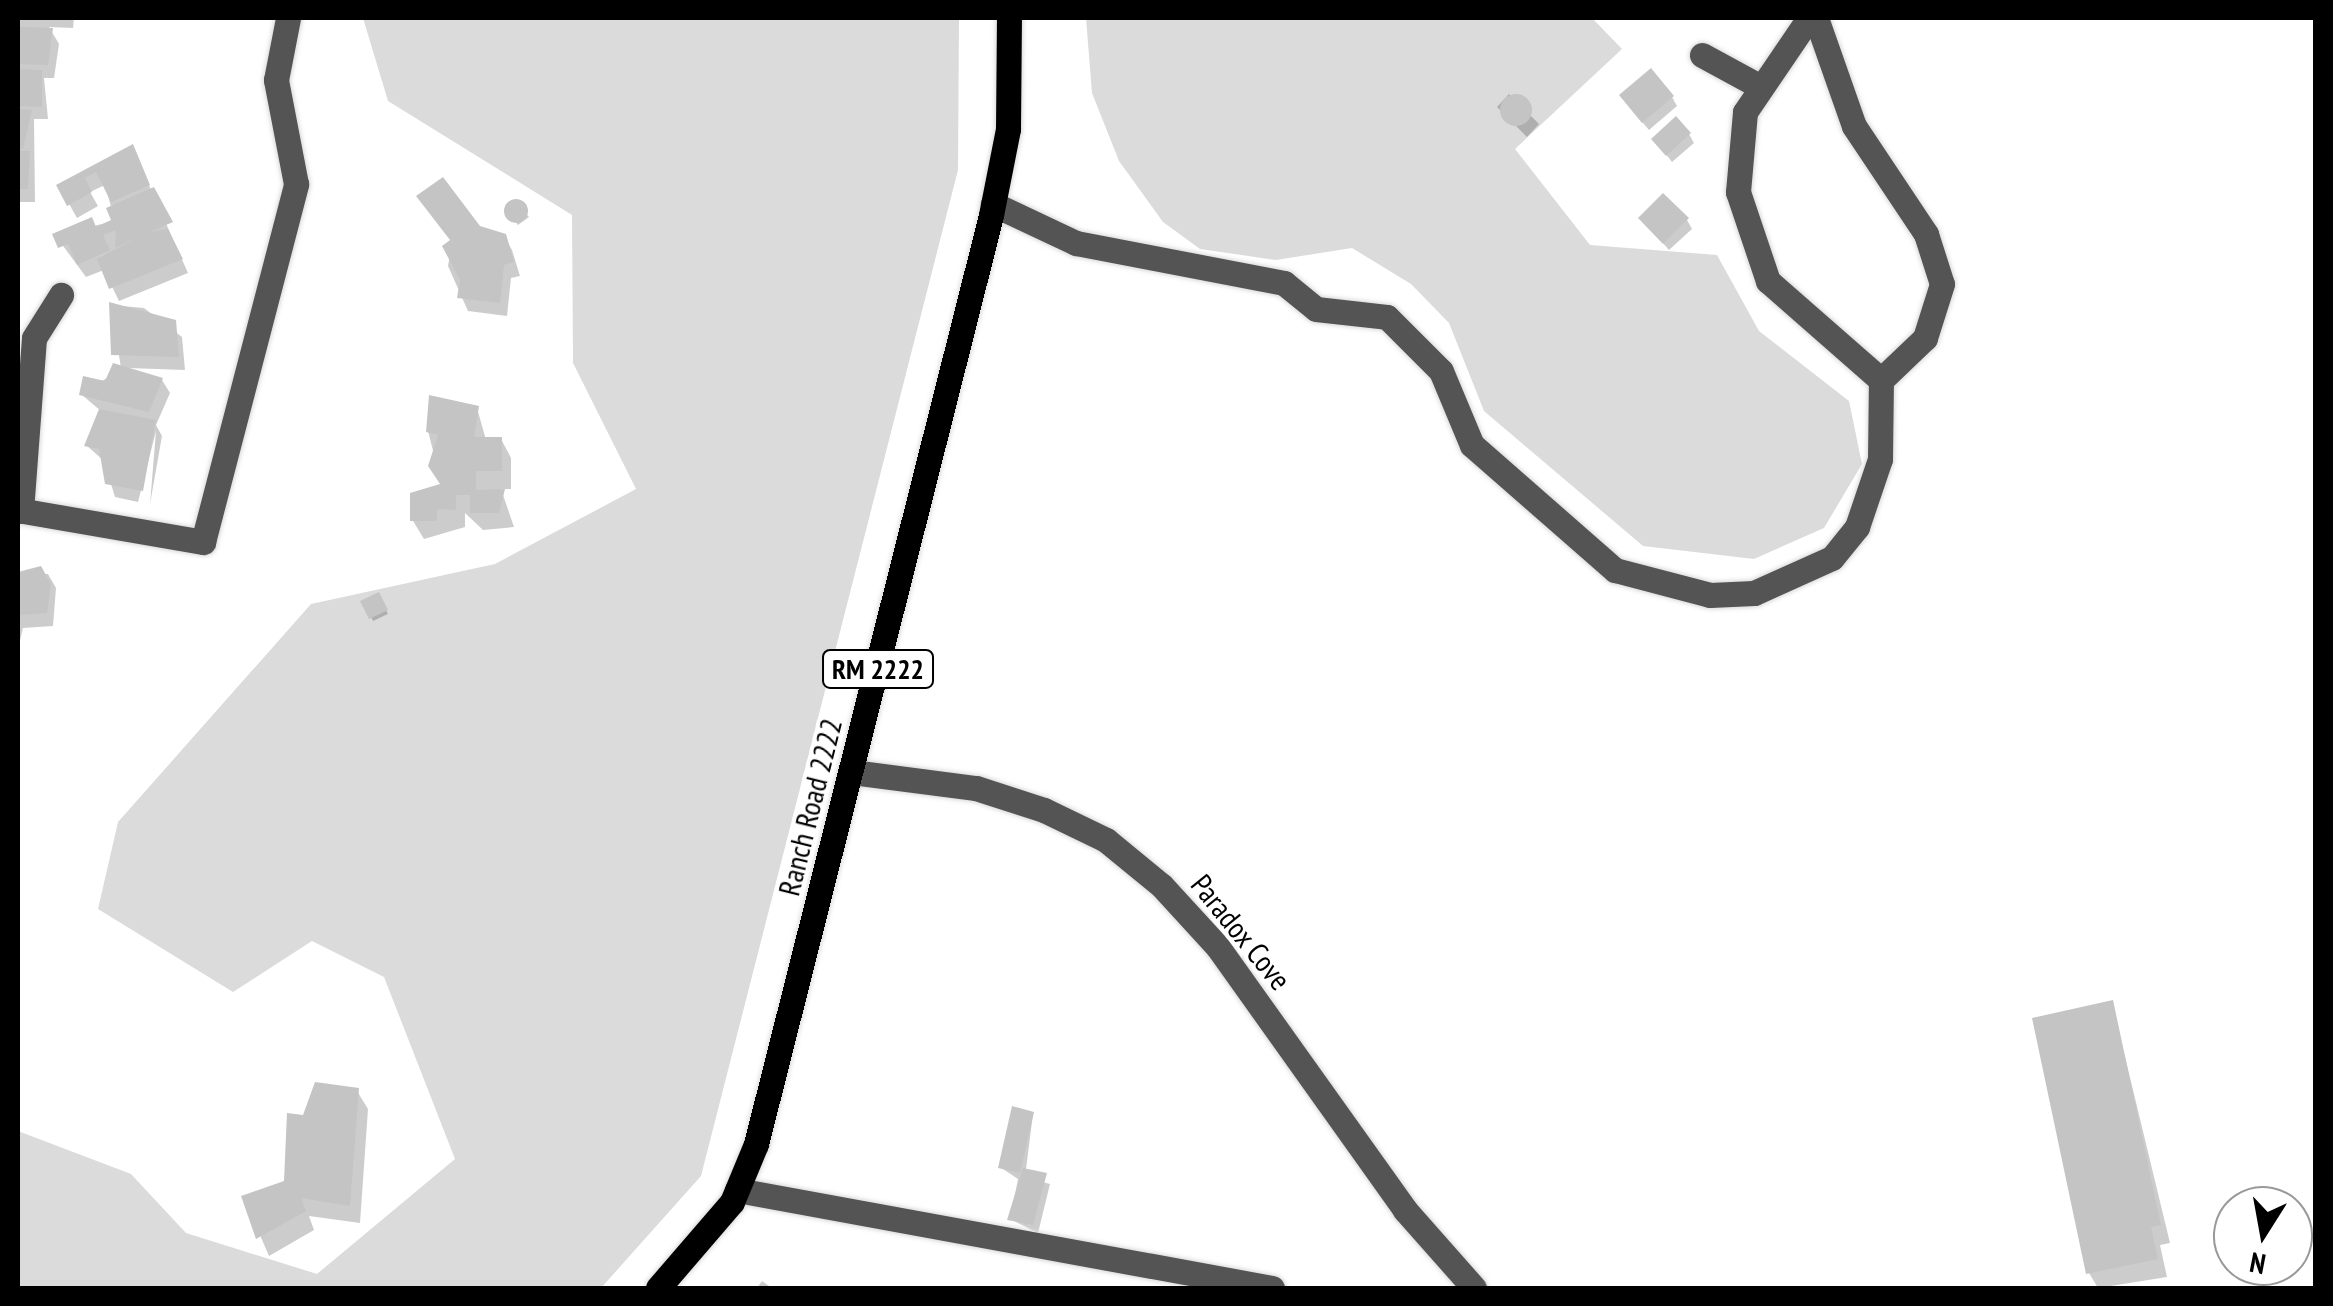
<!DOCTYPE html>
<style>
body{margin:0}
#map{position:relative;width:2333px;height:1306px;overflow:hidden;background:#fff;font-family:"PT Sans Narrow",sans-serif}
div>[style]{position:absolute}
[style*='--x']{left:calc(var(--x)*1px);top:calc(var(--y)*1px);width:calc(var(--w)*1px);rotate:calc(var(--a)*1deg)}
.green>*{inset:0;background:#dbdbdb}
.shadow>*{inset:0;background:#0003}
.building>*{inset:0;background:#c4c4c4}
.round{border-radius:50%}
.roads{filter:drop-shadow(0 0 2px #dbdbdb) drop-shadow(0 0 2px #dbdbdb)}
.minor>*{height:25px;margin:-12.5px;padding:0 12.5px;transform-origin:12.5px;border-radius:12.5px;background:#545454}
.major>*{height:25px;margin:-12.5px;padding:0 12.5px;transform-origin:12.5px;border-radius:12.5px;background:#000}
span{translate:-50% -50%;white-space:nowrap;text-align:center;line-height:1.15;-webkit-text-stroke:8px #fff;paint-order:stroke}
.shield-label span{padding:2px 8px;background:#fff;border:2px solid;border-radius:8px;-webkit-text-stroke-width:0}
.shield-label{font-size:28px;color:#000;font-weight:700}
.street-label{font-size:30px;color:#000}
.frame{position:absolute;inset:0;border:20px solid #000;pointer-events:none}
.north{position:absolute;left:2213px;top:1186px;width:100px;height:100px;box-sizing:border-box;background:#fff;border:2px solid #999;border-radius:50%;rotate:191deg;font-size:28px;font-weight:700;line-height:40px;text-align:center;color:#000}
.north::after{content:'';display:block;margin:auto;width:35px;height:45px;background:#000;clip-path:polygon(50% 0,100% 100%,50% 72%,0 100%)}
</style>
<div id="map">
<div class="green">
<div style="clip-path:polygon(363px 18px,959px 18px,958px 170px,701px 1176px,601px 1288px,18px 1288px,18px 1131px,131px 1174px,186px 1233px,317px 1274px,455px 1159px,384px 977px,312px 941px,233px 992px,98px 909px,118px 822px,311px 604px,495px 564px,636px 489px,573px 363px,572px 215px,388px 101px)"></div>
<div style="clip-path:polygon(1086px 18px,1592px 18px,1622px 49px,1515px 149px,1590px 245px,1717px 255px,1759px 331px,1849px 401px,1862px 464px,1824px 528px,1754px 559px,1643px 546px,1484px 411px,1449px 323px,1411px 284px,1352px 248px,1276px 260px,1200px 249px,1163px 222px,1119px 161px,1092px 93px)"></div>
</div>
<div class="shadow">
<div style="clip-path:polygon(18px 18px,74px 18px,73px 28px,49px 27px,59px 44px,54px 78px,44px 78px,48px 119px,34px 119px,35px 202px,18px 202px)"></div>
<div style="clip-path:polygon(1509px 94px,1539px 124px,1527px 137px,1497px 107px)"></div>
<div style="clip-path:polygon(1672px 97px,1677px 106px,1649px 130px,1627px 104px)"></div>
<div style="clip-path:polygon(1689px 134px,1694px 143px,1672px 162px,1654px 139px)"></div>
<div style="clip-path:polygon(132px 147px,188px 273px,119px 301px,104px 270px,86px 277px,55px 235px,115px 221px,105px 185px,90px 192px,98px 206px,77px 218px,59px 186px)"></div>
<div style="clip-path:polygon(516px 202px,529px 217px,518px 225px,507px 210px)"></div>
<div style="clip-path:polygon(1641px 218px,1687px 220px,1692px 229px,1669px 250px)"></div>
<div style="clip-path:polygon(479px 229px,504px 236px,512px 250px,520px 276px,511px 278px,507px 316px,468px 311px,448px 266px,452px 243px)"></div>
<div style="clip-path:polygon(111px 305px,144px 308px,182px 337px,185px 370px,128px 368px,162px 380px,170px 393px,156px 425px,162px 436px,150px 504px,156px 431px,138px 502px,115px 497px,104px 461px,86px 445px,101px 411px,82px 395px,121px 368px)"></div>
<div style="clip-path:polygon(477px 408px,486px 440px,501px 439px,511px 458px,511px 489px,501px 489px,514px 527px,483px 530px,465px 513px,465px 527px,424px 539px,413px 521px,442px 486px,428px 431px)"></div>
<div style="clip-path:polygon(18px 574px,48px 574px,56px 588px,53px 626px,23px 628px,18px 649px)"></div>
<div style="clip-path:polygon(378px 595px,388px 614px,373px 621px,364px 602px)"></div>
<div style="clip-path:polygon(2112px 1003px,2170px 1243px,2160px 1245px,2167px 1277px,2098px 1288px,2089px 1273px)"></div>
<div style="clip-path:polygon(357px 1091px,368px 1109px,360px 1223px,309px 1216px,314px 1230px,269px 1256px,244px 1198px,287px 1183px,305px 1118px)"></div>
<div style="clip-path:polygon(1033px 1114px,1025px 1177px,1050px 1184px,1038px 1233px,1010px 1219px,1018px 1179px,1000px 1167px)"></div>
<div style="clip-path:polygon(762px 1281px,772px 1288px,757px 1288px)"></div>
</div>
<div class="building">
<div style="clip-path:polygon(18px 27px,53px 28px,48px 65px,18px 64px)"></div>
<div style="clip-path:polygon(1651px 68px,1674px 96px,1642px 123px,1619px 95px)"></div>
<div style="clip-path:polygon(18px 69px,42px 70px,42px 107px,18px 106px)"></div>
<div class="round" style="left:1500px;top:94px;width:32px;height:32px"></div>
<div style="clip-path:polygon(18px 109px,32px 110px,23px 149px,18px 148px)"></div>
<div style="clip-path:polygon(1676px 116px,1691px 133px,1666px 156px,1651px 139px)"></div>
<div style="clip-path:polygon(133px 144px,150px 185px,111px 202px,96px 172px,85px 178px,92px 192px,67px 206px,56px 185px)"></div>
<div style="clip-path:polygon(18px 151px,30px 151px,28px 189px,18px 189px)"></div>
<div style="clip-path:polygon(443px 177px,480px 226px,506px 234px,514px 262px,504px 265px,500px 303px,457px 298px,460px 280px,442px 246px,450px 240px,416px 196px)"></div>
<div style="clip-path:polygon(154px 187px,173px 222px,150px 232px,168px 229px,183px 259px,109px 289px,97px 259px,141px 236px,115px 248px,116px 230px,103px 235px,110px 250px,77px 265px,68px 244px,58px 248px,52px 234px,92px 217px,96px 227px,111px 220px,106px 208px)"></div>
<div style="clip-path:polygon(1663px 193px,1689px 218px,1663px 244px,1638px 218px)"></div>
<div class="round" style="left:504px;top:199px;width:24px;height:24px"></div>
<div style="clip-path:polygon(109px 302px,176px 320px,179px 357px,111px 355px)"></div>
<div style="clip-path:polygon(113px 363px,163px 378px,149px 412px,79px 395px,83px 376px,105px 381px)"></div>
<div style="clip-path:polygon(429px 395px,479px 406px,474px 437px,502px 437px,502px 471px,476px 471px,476px 490px,505px 489px,499px 513px,470px 513px,470px 495px,456px 495px,456px 510px,437px 509px,437px 521px,410px 521px,410px 493px,440px 484px,428px 466px,438px 435px,426px 432px)"></div>
<div style="clip-path:polygon(99px 409px,156px 420px,143px 491px,105px 484px,99px 449px,84px 446px)"></div>
<div style="clip-path:polygon(41px 566px,51px 584px,47px 613px,18px 615px,18px 572px)"></div>
<div style="clip-path:polygon(379px 592px,388px 610px,369px 619px,360px 601px)"></div>
<div style="clip-path:polygon(2113px 1000px,2161px 1225px,2151px 1227px,2158px 1259px,2086px 1274px,2032px 1018px)"></div>
<div style="clip-path:polygon(315px 1082px,359px 1088px,350px 1206px,301px 1198px,306px 1211px,256px 1239px,241px 1196px,284px 1181px,287px 1113px,303px 1115px)"></div>
<div style="clip-path:polygon(1012px 1106px,1034px 1112px,1020px 1173px,998px 1168px)"></div>
<div style="clip-path:polygon(1023px 1168px,1047px 1173px,1033px 1225px,1007px 1220px)"></div>
</div>
<div class="roads">
<div class="minor">
<div style="--x:1816;--y:18;--w:114;--a:70.6"></div>
<div style="--x:1854;--y:126;--w:130;--a:56.3"></div>
<div style="--x:1926;--y:234;--w:52;--a:72.3"></div>
<div style="--x:1942;--y:284;--w:57;--a:107.5"></div>
<div style="--x:1925;--y:338;--w:61;--a:136.3"></div>
<div style="--x:1702;--y:55;--w:67;--a:28.5"></div>
<div style="--x:993;--y:204;--w:92;--a:25.2"></div>
<div style="--x:1076;--y:243;--w:212;--a:10.9"></div>
<div style="--x:1284;--y:283;--w:41;--a:39.1"></div>
<div style="--x:1316;--y:309;--w:71;--a:6.4"></div>
<div style="--x:1387;--y:317;--w:76;--a:45"></div>
<div style="--x:1441;--y:371;--w:80;--a:67.3"></div>
<div style="--x:1472;--y:445;--w:190;--a:41.2"></div>
<div style="--x:1615;--y:570;--w:98;--a:14.7"></div>
<div style="--x:1710;--y:595;--w:44;--a:-2.6"></div>
<div style="--x:1754;--y:593;--w:85;--a:-24.2"></div>
<div style="--x:1832;--y:558;--w:40;--a:-51"></div>
<div style="--x:1857;--y:527;--w:72;--a:-71.3"></div>
<div style="--x:1880;--y:459;--w:79;--a:-89.3"></div>
<div style="--x:1881;--y:380;--w:150;--a:-138.8"></div>
<div style="--x:1768;--y:281;--w:94;--a:-108.6"></div>
<div style="--x:1738;--y:192;--w:80;--a:-85"></div>
<div style="--x:1745;--y:112;--w:114;--a:-55.8"></div>
<div style="--x:18;--y:510;--w:188;--a:9.8"></div>
<div style="--x:203;--y:542;--w:370;--a:-75.4"></div>
<div style="--x:296;--y:184;--w:106;--a:-100.9"></div>
<div style="--x:276;--y:80;--w:63;--a:-79"></div>
<div style="--x:21;--y:511;--w:173;--a:-85.7"></div>
<div style="--x:34;--y:338;--w:51;--a:-57.9"></div>
<div style="--x:852;--y:772;--w:125;--a:7.4"></div>
<div style="--x:976;--y:788;--w:71;--a:17.9"></div>
<div style="--x:1044;--y:810;--w:69;--a:25.8"></div>
<div style="--x:1106;--y:840;--w:72;--a:39.4"></div>
<div style="--x:1162;--y:886;--w:81;--a:47.5"></div>
<div style="--x:1217;--y:946;--w:324;--a:54.5"></div>
<div style="--x:1405;--y:1210;--w:104;--a:48.5"></div>
<div style="--x:737;--y:1190;--w:544;--a:10.38"></div>
</div>
<div class="major">
<div style="--x:658;--y:1288;--w:113;--a:-49.3"></div>
<div style="--x:732;--y:1202;--w:63;--a:-67.5"></div>
<div style="--x:756;--y:1144;--w:958;--a:-75.8"></div>
<div style="--x:991;--y:215;--w:88;--a:-78.8"></div>
<div style="--x:1008;--y:129;--w:111;--a:-89.5"></div>
</div>
</div>
<div class="shield-label">
<span style="left:878px;top:669px">RM 2222</span>
</div>
<div class="street-label">
<span style="left:810px;top:807px;rotate:-76deg">Ranch Road 2222</span>
<span style="left:1241px;top:932px;rotate:51deg">Paradox Cove</span>
</div>
<div class="frame"></div>
<div class="north">N</div>
</div>
